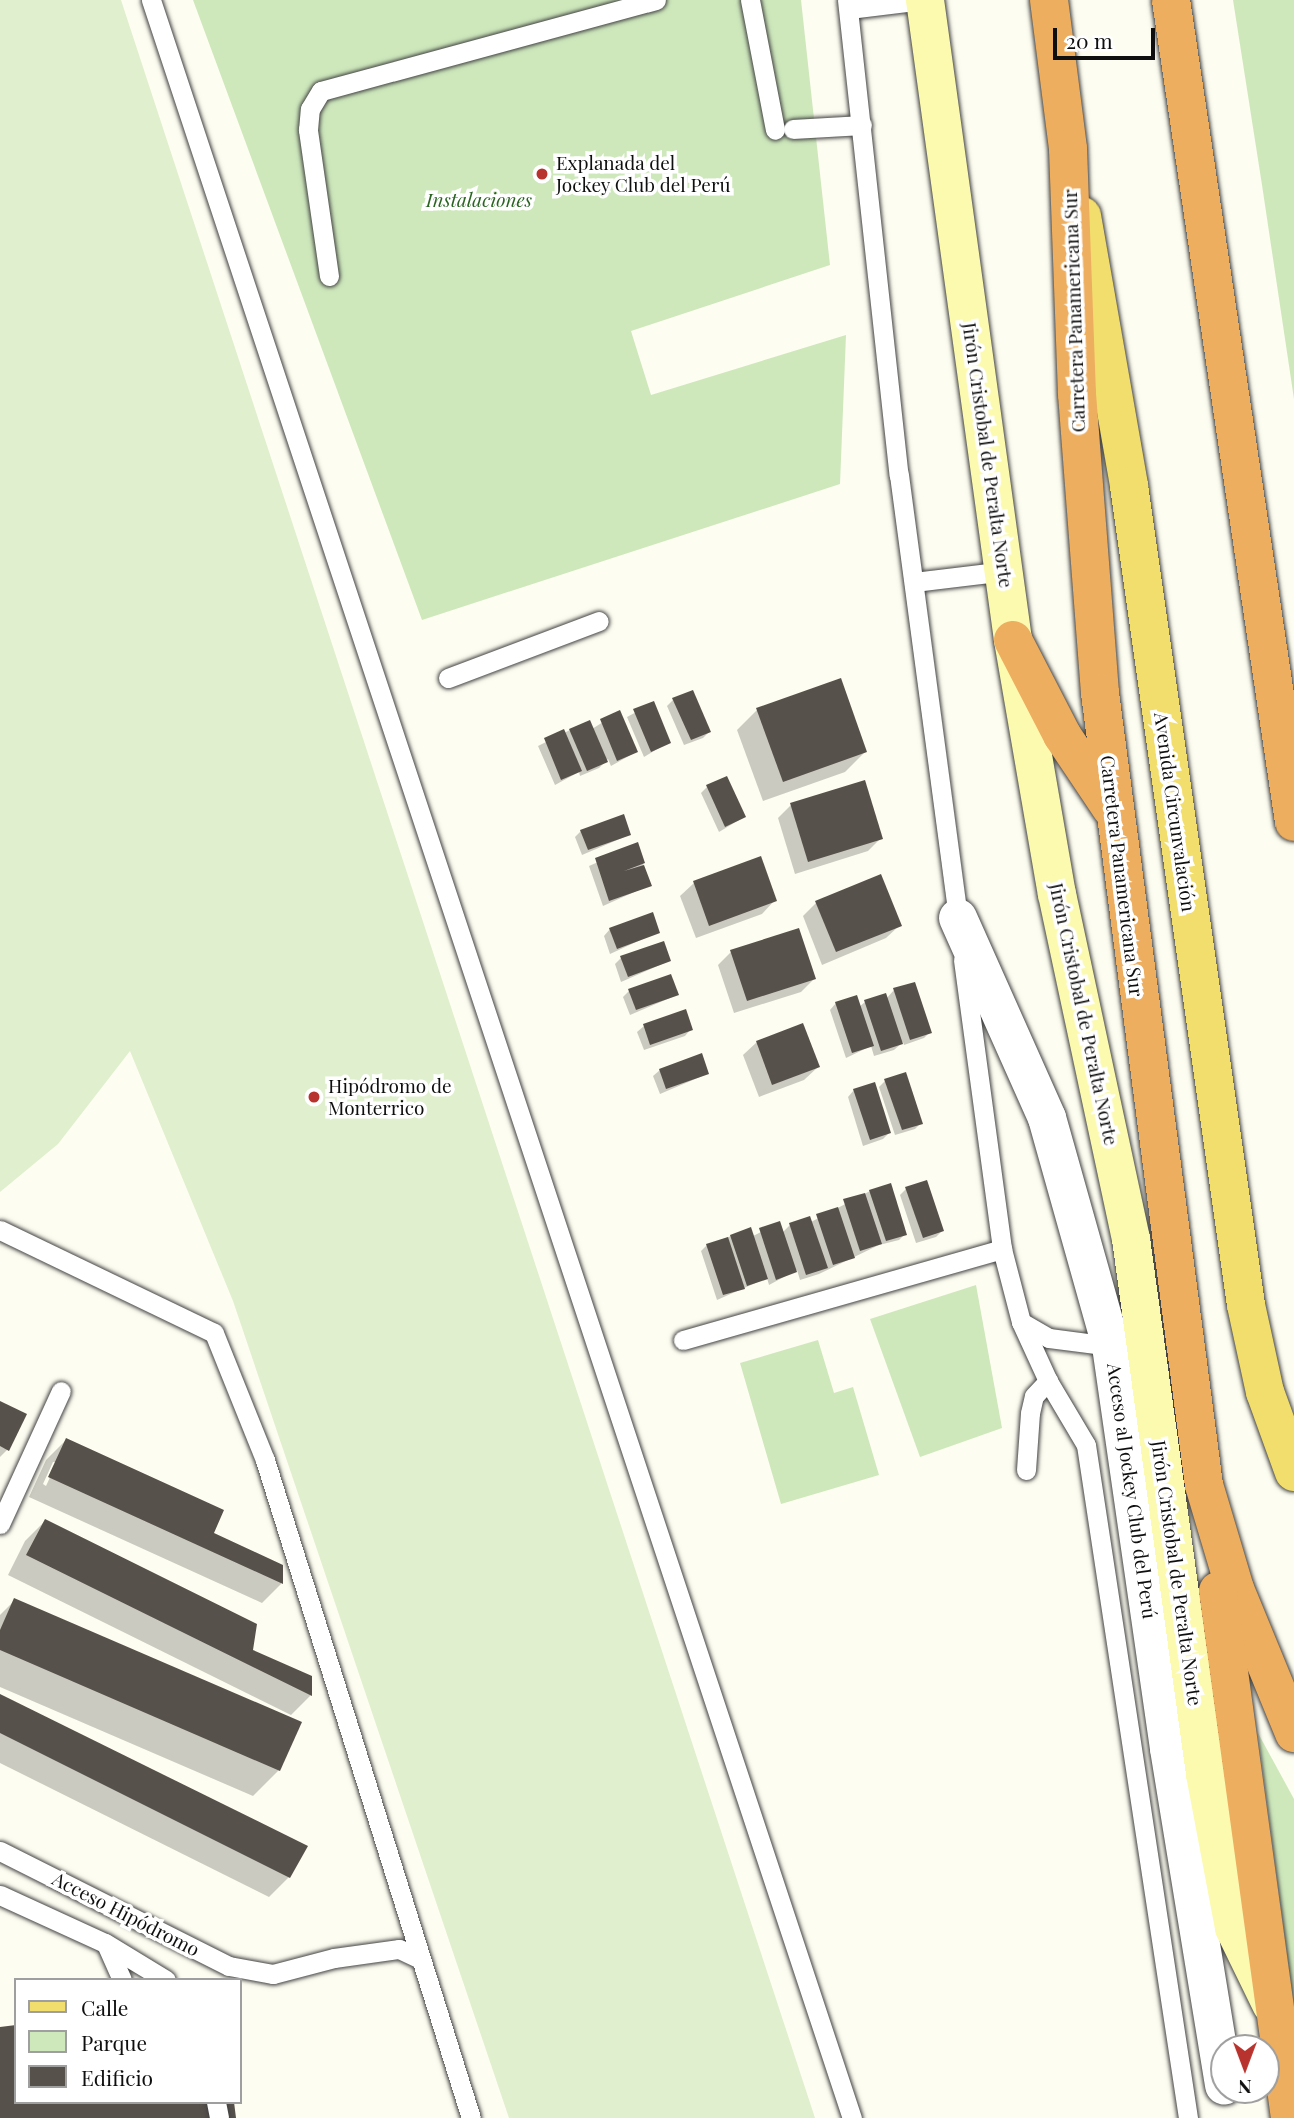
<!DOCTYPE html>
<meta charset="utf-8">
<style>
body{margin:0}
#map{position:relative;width:1294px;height:2118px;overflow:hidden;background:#fefdf1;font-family:"Playfair Display",serif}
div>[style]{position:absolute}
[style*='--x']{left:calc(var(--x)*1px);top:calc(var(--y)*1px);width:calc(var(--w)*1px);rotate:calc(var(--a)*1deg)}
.green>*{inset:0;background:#cee8bc}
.pitch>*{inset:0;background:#e0efcd}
.shadow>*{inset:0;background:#0003}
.building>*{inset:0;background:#57514b}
.roads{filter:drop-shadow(0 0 2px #424242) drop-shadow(0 0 2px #424242)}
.lane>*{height:19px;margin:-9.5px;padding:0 9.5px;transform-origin:9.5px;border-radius:9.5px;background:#fff}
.street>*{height:38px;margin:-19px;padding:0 19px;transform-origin:19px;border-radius:19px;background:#fff}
.secondary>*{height:38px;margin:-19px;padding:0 19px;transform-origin:19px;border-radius:19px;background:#fbfaaf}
.primary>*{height:38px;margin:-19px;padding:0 19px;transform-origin:19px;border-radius:19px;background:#f2de6d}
.highway>*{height:38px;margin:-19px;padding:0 19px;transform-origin:19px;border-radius:19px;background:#edae60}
.dots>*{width:19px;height:19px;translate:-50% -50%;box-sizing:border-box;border:4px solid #fff;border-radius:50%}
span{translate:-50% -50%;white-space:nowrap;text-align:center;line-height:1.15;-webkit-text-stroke:7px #fff;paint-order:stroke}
.poi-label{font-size:19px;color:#0f0f0f}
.left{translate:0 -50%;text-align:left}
.park-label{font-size:19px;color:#296421;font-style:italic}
.street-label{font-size:19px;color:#0f0f0f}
.legend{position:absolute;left:14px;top:1978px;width:228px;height:126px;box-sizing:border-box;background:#fff;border:2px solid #9f9f9f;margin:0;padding:9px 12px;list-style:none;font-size:21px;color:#0f0f0f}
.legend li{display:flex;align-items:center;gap:14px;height:35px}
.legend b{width:35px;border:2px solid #9f9f9f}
.north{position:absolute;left:1210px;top:2034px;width:70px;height:70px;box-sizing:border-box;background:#fff;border:2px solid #9f9f9f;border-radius:50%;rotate:180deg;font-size:19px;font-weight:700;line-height:28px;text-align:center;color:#0f0f0f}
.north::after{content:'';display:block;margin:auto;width:24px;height:32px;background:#b8332d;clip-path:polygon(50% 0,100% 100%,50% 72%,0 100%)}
.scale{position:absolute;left:1053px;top:28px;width:102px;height:32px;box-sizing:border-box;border:4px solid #0f0f0f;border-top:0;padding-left:9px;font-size:21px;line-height:24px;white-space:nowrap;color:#0f0f0f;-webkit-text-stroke:5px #fff;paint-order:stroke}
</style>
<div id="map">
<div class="green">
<div style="clip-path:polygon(193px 0,801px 0,830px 265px,631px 331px,651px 395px,846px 335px,840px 484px,422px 620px)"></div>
<div style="clip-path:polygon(1233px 0,1294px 0,1294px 399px,1262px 185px)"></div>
<div style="clip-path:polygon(976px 1285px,1002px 1428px,920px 1457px,870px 1319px)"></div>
<div style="clip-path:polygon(818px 1340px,834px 1393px,853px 1387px,879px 1475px,781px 1504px,740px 1363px)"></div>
<div style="clip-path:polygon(1258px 1733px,1294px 1799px,1294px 2006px)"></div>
</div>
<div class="pitch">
<div style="clip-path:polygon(0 0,121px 0,815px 2118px,509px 2118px,233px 1301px,130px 1051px,58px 1144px,0 1192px)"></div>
</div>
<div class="shadow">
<div style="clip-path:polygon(673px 700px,709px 732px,703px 738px,684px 745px,667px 706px)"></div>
<div style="clip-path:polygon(653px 703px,669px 742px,644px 757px,627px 717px)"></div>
<div style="clip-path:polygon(757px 710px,865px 752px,845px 772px,763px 801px,737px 730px)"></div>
<div style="clip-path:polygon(619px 712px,636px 752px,611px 766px,608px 759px,599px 768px,580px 776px,579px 772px,555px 785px,538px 746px,570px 730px,592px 729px)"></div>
<div style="clip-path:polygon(707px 787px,744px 817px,719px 832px,701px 793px)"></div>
<div style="clip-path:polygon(791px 805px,881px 838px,868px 851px,795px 874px,778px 818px)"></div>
<div style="clip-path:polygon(581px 831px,629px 835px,582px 855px,575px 837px)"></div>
<div style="clip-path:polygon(637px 845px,650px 885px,603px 906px,589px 866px)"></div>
<div style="clip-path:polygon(694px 883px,775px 900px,762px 914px,696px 938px,680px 896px)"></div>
<div style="clip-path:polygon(816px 903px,900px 925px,886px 938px,822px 965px,803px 916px)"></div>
<div style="clip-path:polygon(610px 929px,658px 932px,610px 954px,604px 936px)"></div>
<div style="clip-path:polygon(731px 952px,814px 979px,801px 992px,734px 1013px,718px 965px)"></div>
<div style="clip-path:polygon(621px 958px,669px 961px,621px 982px,615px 964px)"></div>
<div style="clip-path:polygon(894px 990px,930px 1032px,924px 1038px,904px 1045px,903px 1042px,894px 1050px,874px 1056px,871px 1046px,846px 1058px,830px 1010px,836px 1003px,859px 1007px,865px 1002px,886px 999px)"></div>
<div style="clip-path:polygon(629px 991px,677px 995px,630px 1015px,623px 997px)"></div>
<div style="clip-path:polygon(685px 1011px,691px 1029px,685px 1036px,644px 1050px,637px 1032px,644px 1026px)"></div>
<div style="clip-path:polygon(757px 1042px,818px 1067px,804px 1080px,759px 1097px,743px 1055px)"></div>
<div style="clip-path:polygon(660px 1070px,707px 1074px,660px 1094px,653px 1076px)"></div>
<div style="clip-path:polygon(885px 1081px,921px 1123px,915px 1129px,895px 1135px,879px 1087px)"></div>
<div style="clip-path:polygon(854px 1090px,889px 1133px,883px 1139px,863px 1146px,848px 1097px)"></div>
<div style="clip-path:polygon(906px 1189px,942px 1231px,936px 1237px,916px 1243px,900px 1195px)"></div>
<div style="clip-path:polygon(870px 1191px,905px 1234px,899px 1240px,879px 1245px,819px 1274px,800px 1280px,797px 1270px,769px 1285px,767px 1278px,717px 1300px,701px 1251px,707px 1245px,731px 1236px,753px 1236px,779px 1223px,782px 1233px,790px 1225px,811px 1222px)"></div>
<div style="clip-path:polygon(0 1403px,7px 1450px,0 1457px)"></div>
<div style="clip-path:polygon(evenodd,66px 1440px,211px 1534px,281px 1566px,281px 1584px,262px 1603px,29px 1497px,46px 1460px,66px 1440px,53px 1462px,57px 1462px,46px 1486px,43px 1484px,53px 1462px)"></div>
<div style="clip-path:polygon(45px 1521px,311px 1695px,291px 1715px,8px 1575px,25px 1541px)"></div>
<div style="clip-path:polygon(15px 1600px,279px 1770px,253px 1796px,0 1687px,0 1615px)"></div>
<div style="clip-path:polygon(0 1696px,289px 1877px,269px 1897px,0 1763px)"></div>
</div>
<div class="building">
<div style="clip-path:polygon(841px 678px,867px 752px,783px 782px,756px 708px)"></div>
<div style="clip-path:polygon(693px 690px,711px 732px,691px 740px,672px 698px)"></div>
<div style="clip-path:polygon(654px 701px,671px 743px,651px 752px,633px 709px)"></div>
<div style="clip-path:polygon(620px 710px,638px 752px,617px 761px,600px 719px)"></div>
<div style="clip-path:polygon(590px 720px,608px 762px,587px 771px,569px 729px)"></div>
<div style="clip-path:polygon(564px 729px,582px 771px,561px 780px,544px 738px)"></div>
<div style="clip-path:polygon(727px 776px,746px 817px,725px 827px,706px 785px)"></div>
<div style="clip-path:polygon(865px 780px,883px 839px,808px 862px,790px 803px)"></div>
<div style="clip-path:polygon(624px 814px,631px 835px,588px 850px,580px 830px)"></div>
<div style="clip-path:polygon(638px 842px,645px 863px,624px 871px,644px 865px,652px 886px,609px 901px,595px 858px)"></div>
<div style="clip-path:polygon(761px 856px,777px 901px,709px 926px,693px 881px)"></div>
<div style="clip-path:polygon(881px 874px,902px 926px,836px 952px,815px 901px)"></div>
<div style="clip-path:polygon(653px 912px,660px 933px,617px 949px,609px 928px)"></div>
<div style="clip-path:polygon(799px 928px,816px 979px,747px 1001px,730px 950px)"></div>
<div style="clip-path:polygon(664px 941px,671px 961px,628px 977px,620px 956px)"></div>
<div style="clip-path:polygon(671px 974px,679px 995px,636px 1010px,628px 989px)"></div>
<div style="clip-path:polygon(915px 982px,932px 1033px,910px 1040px,893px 988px)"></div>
<div style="clip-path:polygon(886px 993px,903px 1044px,881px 1051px,864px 1000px)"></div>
<div style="clip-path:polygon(857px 995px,874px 1046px,852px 1053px,835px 1002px)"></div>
<div style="clip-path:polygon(686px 1009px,693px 1030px,650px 1045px,643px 1024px)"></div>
<div style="clip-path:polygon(803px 1023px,820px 1067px,772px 1085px,756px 1041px)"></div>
<div style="clip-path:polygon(702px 1053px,709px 1074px,666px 1089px,659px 1069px)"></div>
<div style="clip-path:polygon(906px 1072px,923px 1124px,902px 1130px,884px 1079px)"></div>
<div style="clip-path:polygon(875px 1082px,891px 1133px,870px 1140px,853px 1089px)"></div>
<div style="clip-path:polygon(927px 1180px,944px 1231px,923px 1238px,905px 1187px)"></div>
<div style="clip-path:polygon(891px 1183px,907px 1235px,886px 1241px,869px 1190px)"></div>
<div style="clip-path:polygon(865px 1193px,882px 1244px,860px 1251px,843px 1199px)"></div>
<div style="clip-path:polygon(838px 1207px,855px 1258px,833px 1265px,816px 1214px)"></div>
<div style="clip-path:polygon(810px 1216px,828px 1268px,806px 1275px,789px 1223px)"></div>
<div style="clip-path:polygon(780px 1221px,797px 1272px,776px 1280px,759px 1228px)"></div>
<div style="clip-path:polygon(751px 1227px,768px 1279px,747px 1286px,730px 1235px)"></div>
<div style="clip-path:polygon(728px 1237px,745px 1289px,723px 1295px,706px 1244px)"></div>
<div style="clip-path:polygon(0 1401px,27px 1414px,9px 1451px,0 1446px)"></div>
<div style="clip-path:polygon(66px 1438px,224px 1510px,214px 1533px,283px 1565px,283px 1584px,48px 1477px)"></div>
<div style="clip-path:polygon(45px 1519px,257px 1624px,253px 1650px,312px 1676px,312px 1696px,26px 1555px)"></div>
<div style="clip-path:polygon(14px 1598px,302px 1722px,280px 1771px,0 1650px,0 1630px)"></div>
<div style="clip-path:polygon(0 1694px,308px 1846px,290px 1878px,0 1733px)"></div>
<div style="clip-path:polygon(16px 2025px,16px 2102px,234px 2102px,236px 2118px,0 2118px,0 2027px)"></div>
</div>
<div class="roads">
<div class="lane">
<div style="--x:151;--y:0;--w:2231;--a:71.69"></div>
<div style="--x:750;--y:0;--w:132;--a:79.1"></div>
<div style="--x:847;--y:0;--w:478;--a:83.8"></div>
<div style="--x:899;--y:475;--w:452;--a:82.4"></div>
<div style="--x:849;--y:9;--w:74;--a:-7"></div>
<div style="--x:793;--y:129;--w:69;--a:-3.3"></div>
<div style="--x:329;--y:276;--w:148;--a:-98.2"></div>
<div style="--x:308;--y:130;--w:21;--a:-85"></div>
<div style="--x:310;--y:109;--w:21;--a:-59"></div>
<div style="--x:321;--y:91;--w:347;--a:-15.2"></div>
<div style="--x:914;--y:582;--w:92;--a:-6.9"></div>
<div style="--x:448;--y:678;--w:161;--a:-20.7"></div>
<div style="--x:963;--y:960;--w:292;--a:82.3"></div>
<div style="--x:1002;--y:1249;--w:75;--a:75.4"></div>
<div style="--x:1021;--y:1322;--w:32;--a:30"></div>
<div style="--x:1049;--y:1338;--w:63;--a:7.4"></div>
<div style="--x:0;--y:1230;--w:237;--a:25.7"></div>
<div style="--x:214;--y:1333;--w:137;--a:68.1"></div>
<div style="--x:265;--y:1460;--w:689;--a:72.62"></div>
<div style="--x:1021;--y:1322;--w:65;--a:65.4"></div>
<div style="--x:1048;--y:1381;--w:74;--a:59.3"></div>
<div style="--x:1086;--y:1445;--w:681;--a:81.38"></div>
<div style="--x:683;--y:1340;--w:332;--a:-15.9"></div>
<div style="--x:1026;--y:1470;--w:57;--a:-86"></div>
<div style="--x:1030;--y:1413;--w:17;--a:-77"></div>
<div style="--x:1034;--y:1396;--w:21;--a:-47"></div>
<div style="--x:0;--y:1524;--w:146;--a:-65.4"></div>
<div style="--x:0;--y:1851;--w:256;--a:26.7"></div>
<div style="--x:229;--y:1966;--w:45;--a:10.3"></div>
<div style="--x:273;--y:1974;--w:63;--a:-14.7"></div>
<div style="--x:334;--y:1958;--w:66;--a:-7.9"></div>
<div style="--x:399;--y:1949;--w:21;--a:25"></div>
<div style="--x:0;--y:1895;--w:115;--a:24.6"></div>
<div style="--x:105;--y:1943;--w:71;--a:31.2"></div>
<div style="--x:106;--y:1944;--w:39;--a:66"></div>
<div style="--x:216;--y:2102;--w:16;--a:79"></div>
</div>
<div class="street">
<div style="--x:958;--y:918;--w:219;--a:66"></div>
<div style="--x:1047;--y:1118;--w:237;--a:74.3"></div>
<div style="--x:1111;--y:1346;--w:407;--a:81.8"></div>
<div style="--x:1169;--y:1749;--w:341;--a:80.7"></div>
</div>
<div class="secondary">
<div style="--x:925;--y:0;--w:646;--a:82.17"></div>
<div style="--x:1013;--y:640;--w:258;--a:80.2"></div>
<div style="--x:1057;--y:894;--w:353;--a:77.9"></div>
<div style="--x:1131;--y:1239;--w:540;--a:82.12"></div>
<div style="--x:1205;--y:1774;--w:157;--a:79.3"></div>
<div style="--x:1234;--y:1928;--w:85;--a:64"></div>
</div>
<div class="primary">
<div style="--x:1082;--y:216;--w:274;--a:80.1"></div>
<div style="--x:1129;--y:486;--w:827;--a:81.87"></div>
<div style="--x:1246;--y:1305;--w:89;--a:77.7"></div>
<div style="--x:1265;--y:1392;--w:85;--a:70.1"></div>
</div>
<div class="highway">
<div style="--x:1049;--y:0;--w:150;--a:82.7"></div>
<div style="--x:1068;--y:149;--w:245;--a:87.9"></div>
<div style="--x:1077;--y:394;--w:300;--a:85.6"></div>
<div style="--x:1100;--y:693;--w:799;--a:82.52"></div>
<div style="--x:1204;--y:1485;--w:109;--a:73.4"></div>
<div style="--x:1235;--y:1589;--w:156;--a:67.7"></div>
<div style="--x:1171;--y:0;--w:831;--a:81.49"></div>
<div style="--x:1013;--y:640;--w:107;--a:62.7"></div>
<div style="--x:1062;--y:735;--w:88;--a:56.1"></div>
<div style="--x:1218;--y:1591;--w:532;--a:82.22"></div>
</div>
</div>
<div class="dots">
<div style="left:542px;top:174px;background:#b8332d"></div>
<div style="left:314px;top:1097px;background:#b8332d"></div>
</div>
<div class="poi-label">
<span class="left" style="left:556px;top:174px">Explanada del<br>Jockey Club del Perú</span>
<span class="left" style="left:328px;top:1097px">Hipódromo de<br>Monterrico</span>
</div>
<div class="park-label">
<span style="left:479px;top:200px">Instalaciones</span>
</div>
<div class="street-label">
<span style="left:1074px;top:311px;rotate:-92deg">Carretera Panamericana Sur</span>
<span style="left:988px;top:455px;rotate:82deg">Jirón Cristobal de Peralta Norte</span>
<span style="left:1175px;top:812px;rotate:82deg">Avenida Circunvalación</span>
<span style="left:1122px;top:876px;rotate:83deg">Carretera Panamericana Sur</span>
<span style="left:1084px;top:1014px;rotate:78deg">Jirón Cristobal de Peralta Norte</span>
<span style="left:1132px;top:1491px;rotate:82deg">Acceso al Jockey Club del Perú</span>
<span style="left:1177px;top:1573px;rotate:82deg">Jirón Cristobal de Peralta Norte</span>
<span style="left:126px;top:1914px;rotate:27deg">Acceso Hipódromo</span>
</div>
<ul class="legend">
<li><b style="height:9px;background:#f2de6d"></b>Calle</li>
<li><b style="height:19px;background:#cee8bc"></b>Parque</li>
<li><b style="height:19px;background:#57514b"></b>Edificio</li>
</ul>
<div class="north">N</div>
<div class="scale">20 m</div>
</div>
